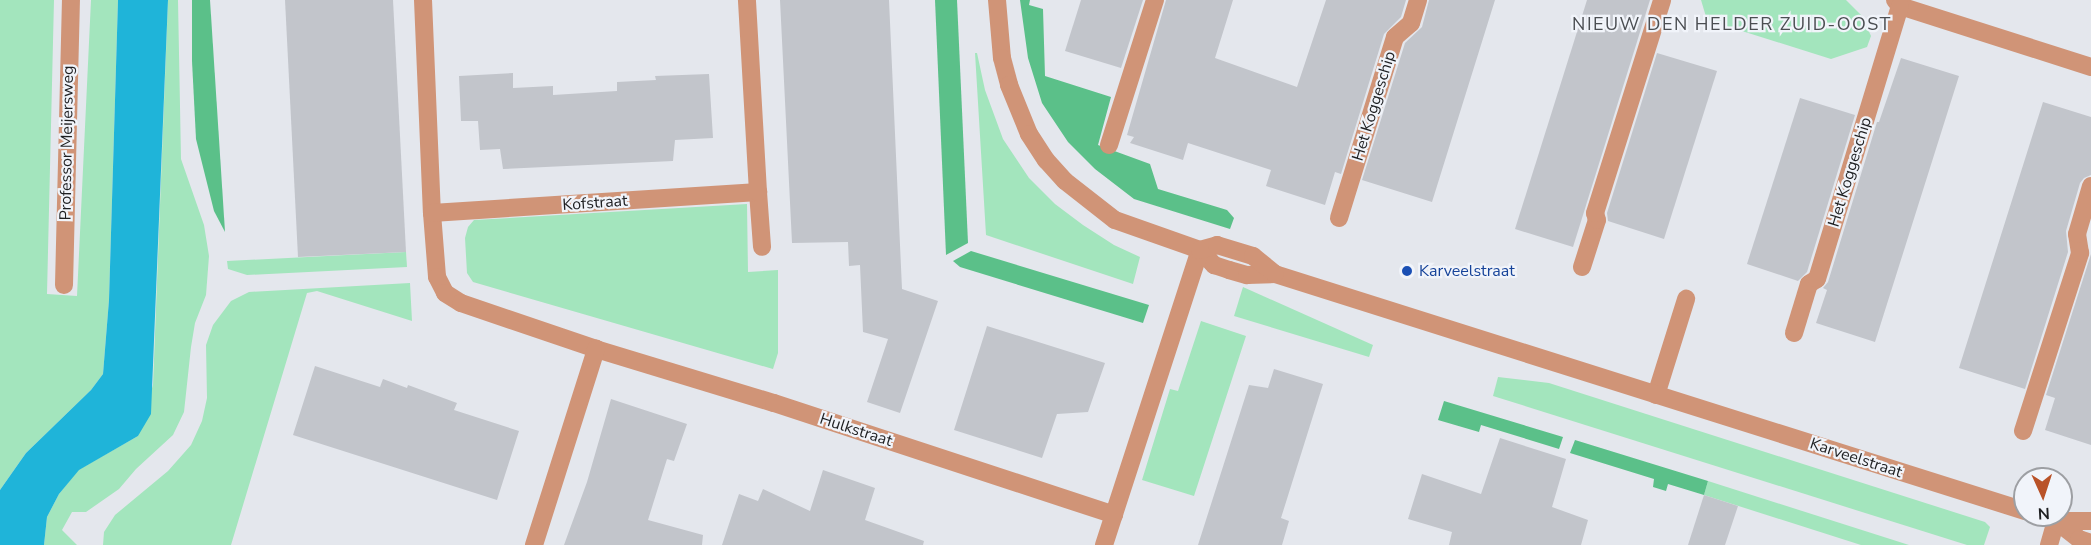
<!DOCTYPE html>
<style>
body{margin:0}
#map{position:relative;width:2091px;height:545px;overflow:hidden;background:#e4e7ed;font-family:"Nunito Sans",sans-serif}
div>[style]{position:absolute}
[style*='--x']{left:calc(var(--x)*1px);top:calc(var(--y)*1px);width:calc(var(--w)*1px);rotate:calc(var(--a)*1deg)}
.green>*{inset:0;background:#a3e5bd}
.forest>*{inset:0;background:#5bc089}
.water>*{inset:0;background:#1fb4d9}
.building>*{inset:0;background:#c2c5cb}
.service>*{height:18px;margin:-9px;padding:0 9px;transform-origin:9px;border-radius:9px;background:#d09477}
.pedestrian>*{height:18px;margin:-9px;padding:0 9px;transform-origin:9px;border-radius:9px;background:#d09477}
.minor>*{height:18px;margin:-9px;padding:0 9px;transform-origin:9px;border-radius:9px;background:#d09477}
.tertiary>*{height:18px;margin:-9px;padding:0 9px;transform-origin:9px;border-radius:9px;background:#d09477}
.dots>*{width:16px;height:16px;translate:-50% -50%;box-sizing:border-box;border:3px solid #f1f4fa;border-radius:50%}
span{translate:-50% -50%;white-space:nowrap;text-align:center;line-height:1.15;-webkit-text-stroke:4.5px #f1f4fa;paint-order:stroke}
.street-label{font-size:16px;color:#1e1f21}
.transit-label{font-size:16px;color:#164399}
.left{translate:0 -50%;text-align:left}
.neighbourhood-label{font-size:18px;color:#4b4e52;letter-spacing:1.5px}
.north{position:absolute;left:2013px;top:467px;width:60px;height:60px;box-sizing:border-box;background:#f1f4fa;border:2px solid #9d9fa3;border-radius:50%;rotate:177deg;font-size:16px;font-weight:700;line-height:24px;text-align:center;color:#1e1f21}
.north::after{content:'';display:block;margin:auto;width:21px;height:27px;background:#b95228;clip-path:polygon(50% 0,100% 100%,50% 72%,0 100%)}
</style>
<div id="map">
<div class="green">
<div style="clip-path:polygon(0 0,54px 0,47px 294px,77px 296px,91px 0,118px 0,109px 300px,103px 374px,91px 390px,26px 453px,0 490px)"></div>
<div style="clip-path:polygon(168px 0,178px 0,181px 159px,204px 225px,209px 256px,206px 295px,195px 323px,191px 347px,184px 412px,173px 435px,136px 469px,119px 489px,86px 512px,72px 512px,62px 530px,77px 545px,44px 545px,47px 517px,59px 494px,78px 470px,138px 436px,153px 385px)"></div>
<div style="clip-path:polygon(1701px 0,1846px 0,1862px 16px,1871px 36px,1867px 47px,1831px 59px,1707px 20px)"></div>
<div style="clip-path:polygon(975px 53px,977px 53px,985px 90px,1003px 139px,1029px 178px,1055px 204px,1083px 225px,1114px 245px,1140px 257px,1133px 284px,986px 235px)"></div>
<div style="clip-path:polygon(747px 204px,748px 272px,778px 270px,778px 353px,773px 369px,473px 282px,467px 273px,465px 238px,468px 227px,474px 220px)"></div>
<div style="clip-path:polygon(406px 252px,407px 267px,247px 275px,228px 269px,227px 261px)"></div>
<div style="clip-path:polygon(410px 283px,412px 321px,317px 291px,307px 293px,231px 545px,103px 545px,104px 532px,115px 515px,168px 471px,191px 445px,202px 421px,207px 398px,206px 345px,213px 325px,231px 301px,249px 292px)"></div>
<div style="clip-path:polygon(1243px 287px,1373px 345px,1369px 357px,1234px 316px)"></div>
<div style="clip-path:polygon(1201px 321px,1246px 336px,1194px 496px,1142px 480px,1170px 389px,1178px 391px)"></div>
<div style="clip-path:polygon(1498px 377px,1549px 383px,1985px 522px,1990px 527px,1984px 545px,1967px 545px,1493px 396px)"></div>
<div style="clip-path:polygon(1708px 481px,1909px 545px,1861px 545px,1704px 495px)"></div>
</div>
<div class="forest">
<div style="clip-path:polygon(192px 0,210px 0,225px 232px,214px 211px,196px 139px,192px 61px)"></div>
<div style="clip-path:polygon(935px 0,957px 0,968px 243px,946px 255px)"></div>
<div style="clip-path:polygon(1020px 0,1030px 0,1029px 5px,1043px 9px,1045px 76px,1111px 97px,1098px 145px,1150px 164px,1158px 189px,1227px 210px,1234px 218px,1230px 229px,1134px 199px,1095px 169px,1068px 142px,1042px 103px,1028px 58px)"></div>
<div style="clip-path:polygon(971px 251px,1149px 305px,1143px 323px,960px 267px,953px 261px)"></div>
<div style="clip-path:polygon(1444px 401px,1563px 437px,1559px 449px,1481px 425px,1479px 432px,1438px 420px)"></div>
<div style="clip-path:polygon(1575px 440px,1708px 481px,1704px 495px,1668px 484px,1666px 491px,1653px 487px,1654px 479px,1570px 453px)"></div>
</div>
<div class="water">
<div style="clip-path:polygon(118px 0,168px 0,151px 414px,138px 436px,79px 470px,59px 494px,47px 517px,44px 545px,0 545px,0 490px,26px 453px,91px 390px,103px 374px,109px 300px)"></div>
</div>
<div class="building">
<div style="clip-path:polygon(285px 0,393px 0,406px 252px,298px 257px)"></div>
<div style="clip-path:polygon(780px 0,889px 0,902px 289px,938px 301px,900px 413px,867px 402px,888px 339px,863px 332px,860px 265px,849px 266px,848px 242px,792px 243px)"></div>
<div style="clip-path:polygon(1081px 0,1143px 0,1121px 68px,1065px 51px)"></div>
<div style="clip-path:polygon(1166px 0,1233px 0,1215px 58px,1297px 87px,1326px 0,1406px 0,1401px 17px,1384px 34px,1341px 174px,1335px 172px,1325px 205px,1266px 186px,1271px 170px,1188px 143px,1183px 160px,1130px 143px,1134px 137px,1127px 135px)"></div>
<div style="clip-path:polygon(1429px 0,1495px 0,1432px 202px,1362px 180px,1405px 43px,1422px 27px)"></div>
<div style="clip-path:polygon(1587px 0,1650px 0,1573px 247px,1515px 229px)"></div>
<div style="clip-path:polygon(1657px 53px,1717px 71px,1664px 239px,1608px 221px,1607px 213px)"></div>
<div style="clip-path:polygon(1901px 58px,1959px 76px,1875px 342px,1816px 323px,1827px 290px,1823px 288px,1828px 282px,1877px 122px,1879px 122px)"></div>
<div style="clip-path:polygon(513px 73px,513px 88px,553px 86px,553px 95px,617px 91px,617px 82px,656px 80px,655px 76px,709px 74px,713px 138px,675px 140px,673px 161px,503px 169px,500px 149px,480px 150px,478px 121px,461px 121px,459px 76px)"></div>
<div style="clip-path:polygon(1800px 98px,1855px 115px,1807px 272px,1798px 281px,1747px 264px)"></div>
<div style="clip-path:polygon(2043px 102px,2091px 117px,2091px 175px,2084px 178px,2080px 183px,2066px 231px,2068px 252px,2025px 389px,1959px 368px)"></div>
<div style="clip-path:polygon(2091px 254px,2091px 445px,2045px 430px,2055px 398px,2046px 395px)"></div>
<div style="clip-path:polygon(987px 326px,1105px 363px,1088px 412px,1057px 414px,1042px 458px,954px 430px)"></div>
<div style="clip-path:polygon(315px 366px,380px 387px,383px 379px,407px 388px,408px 385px,457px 403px,454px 410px,519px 431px,497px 500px,293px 435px)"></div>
<div style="clip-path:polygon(1274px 369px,1323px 384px,1281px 518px,1289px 521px,1282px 545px,1198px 545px,1249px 385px,1268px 388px)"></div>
<div style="clip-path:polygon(611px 399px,687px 424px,674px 461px,667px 459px,648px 520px,703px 535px,702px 545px,564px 545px,587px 482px)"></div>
<div style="clip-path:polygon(1500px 438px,1566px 459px,1552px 507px,1588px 520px,1581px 545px,1449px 545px,1452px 532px,1408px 519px,1422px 474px,1481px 494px)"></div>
<div style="clip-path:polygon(823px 470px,875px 488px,865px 520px,924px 541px,923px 545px,722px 545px,739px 494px,758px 501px,763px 489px,810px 511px)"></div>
<div style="clip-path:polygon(1704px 495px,1738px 506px,1725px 545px,1688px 545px)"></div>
</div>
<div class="service">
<div style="--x:1656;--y:395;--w:101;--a:-72.6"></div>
</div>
<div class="pedestrian">
<div style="--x:1895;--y:0;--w:8;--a:50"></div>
<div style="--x:1900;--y:6;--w:201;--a:17.7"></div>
<div style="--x:1109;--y:145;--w:152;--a:-72.4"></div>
<div style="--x:1339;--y:218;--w:189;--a:-72.8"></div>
<div style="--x:1395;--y:37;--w:21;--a:-41"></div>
<div style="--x:1411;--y:23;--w:24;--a:-73"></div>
<div style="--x:1582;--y:267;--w:49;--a:-72.3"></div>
<div style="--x:1597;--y:220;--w:7;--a:-106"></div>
<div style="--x:1595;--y:213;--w:223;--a:-72.5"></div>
<div style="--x:1794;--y:333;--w:51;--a:-73"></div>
<div style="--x:1809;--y:284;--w:9;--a:-32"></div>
<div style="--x:1817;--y:279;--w:285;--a:-73.1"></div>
<div style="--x:2023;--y:431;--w:187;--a:-72.2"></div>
<div style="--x:2080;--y:253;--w:19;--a:-99"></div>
<div style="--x:2077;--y:234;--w:50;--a:-73.7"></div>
</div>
<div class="minor">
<div style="--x:423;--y:0;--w:213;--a:87.6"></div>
<div style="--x:432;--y:213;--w:64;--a:85.5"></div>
<div style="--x:437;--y:277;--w:18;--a:63"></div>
<div style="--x:445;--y:293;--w:19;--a:32"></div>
<div style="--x:461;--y:303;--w:143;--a:18.8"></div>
<div style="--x:596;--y:349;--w:186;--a:16.9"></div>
<div style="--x:774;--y:403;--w:358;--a:18.2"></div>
<div style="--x:758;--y:192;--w:55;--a:85.8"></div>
<div style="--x:432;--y:213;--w:327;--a:-3.7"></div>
<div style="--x:758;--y:192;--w:192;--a:-93.3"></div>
<div style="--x:64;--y:285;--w:285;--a:-88.6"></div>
<div style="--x:534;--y:545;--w:206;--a:-72.4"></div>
<div style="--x:1104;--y:545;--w:310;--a:-72"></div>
<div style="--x:2049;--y:545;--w:25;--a:-74"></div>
</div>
<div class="tertiary">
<div style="--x:997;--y:0;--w:58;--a:85.1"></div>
<div style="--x:1002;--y:58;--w:28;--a:75"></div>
<div style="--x:1009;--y:85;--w:53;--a:67.8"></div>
<div style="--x:1029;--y:134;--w:31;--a:57"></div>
<div style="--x:1046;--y:160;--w:28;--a:48"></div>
<div style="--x:1065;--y:181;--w:63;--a:38"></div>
<div style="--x:1115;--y:220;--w:90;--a:19.4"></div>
<div style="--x:1200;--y:250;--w:21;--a:47"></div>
<div style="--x:1214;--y:265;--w:16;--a:18"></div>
<div style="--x:1229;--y:270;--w:19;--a:16"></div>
<div style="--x:1247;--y:275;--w:28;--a:-2"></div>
<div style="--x:1275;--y:274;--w:787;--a:17.54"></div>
<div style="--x:1200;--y:250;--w:18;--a:-16"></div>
<div style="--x:1217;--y:245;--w:38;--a:17"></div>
<div style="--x:1253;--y:256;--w:28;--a:39"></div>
<div style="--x:2037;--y:515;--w:20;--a:18"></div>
<div style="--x:2056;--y:521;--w:29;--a:38"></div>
<div style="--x:2079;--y:539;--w:13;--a:18"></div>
<div style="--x:2056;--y:521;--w:35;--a:0"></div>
</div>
<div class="dots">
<div style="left:1407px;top:271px;background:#1a4fb4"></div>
</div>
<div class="street-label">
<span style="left:1374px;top:106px;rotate:-73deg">Het Koggeschip</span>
<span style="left:67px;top:143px;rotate:-89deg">Professor Meijersweg</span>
<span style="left:1850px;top:172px;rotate:-73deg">Het Koggeschip</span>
<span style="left:595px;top:203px;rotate:-4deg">Kofstraat</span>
<span style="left:856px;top:430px;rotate:18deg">Hulkstraat</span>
<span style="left:1856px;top:458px;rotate:18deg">Karveelstraat</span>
</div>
<div class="transit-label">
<span class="left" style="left:1419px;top:271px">Karveelstraat</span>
</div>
<div class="neighbourhood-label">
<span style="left:1732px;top:24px">NIEUW DEN HELDER ZUID-OOST</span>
</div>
<div class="north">N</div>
</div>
